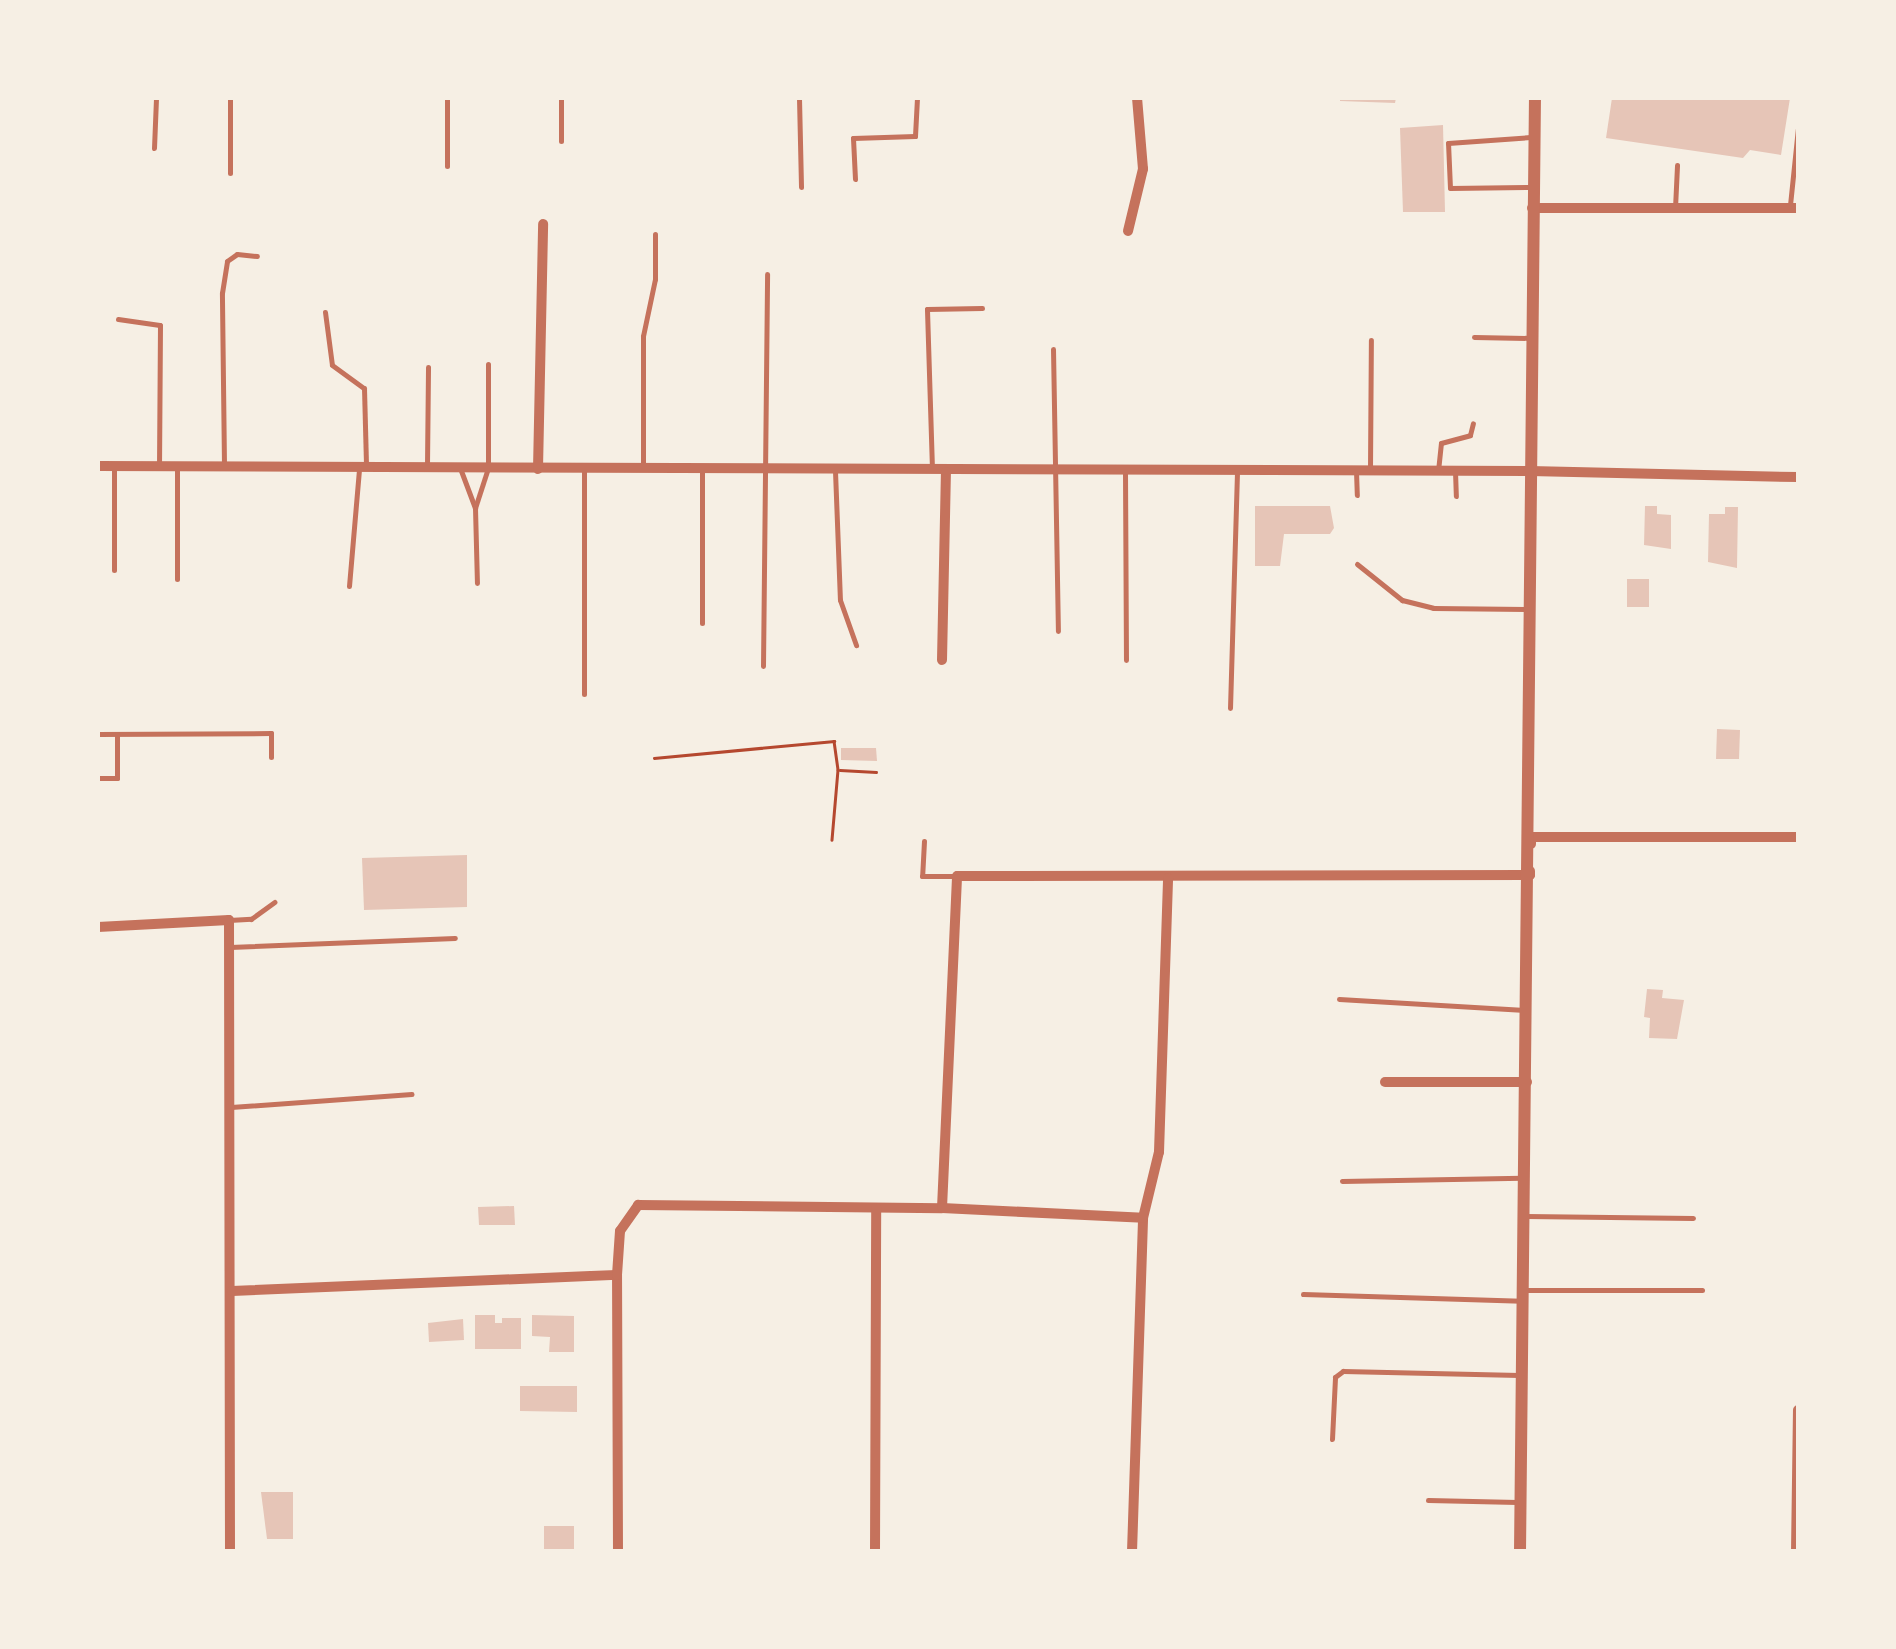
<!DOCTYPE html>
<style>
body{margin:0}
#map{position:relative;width:1896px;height:1649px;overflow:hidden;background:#f6efe4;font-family:"Exo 2",sans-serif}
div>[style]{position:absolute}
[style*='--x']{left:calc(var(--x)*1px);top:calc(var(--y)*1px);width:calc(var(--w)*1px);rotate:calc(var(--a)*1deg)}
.building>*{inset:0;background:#e6c5b7}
.path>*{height:2.5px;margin:-1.25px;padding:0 1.25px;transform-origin:1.25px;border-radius:1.25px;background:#b5482f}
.service>*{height:5px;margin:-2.5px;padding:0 2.5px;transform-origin:2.5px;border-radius:2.5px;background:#c5725c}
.minor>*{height:10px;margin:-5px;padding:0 5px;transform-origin:5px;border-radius:5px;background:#c5725c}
.tertiary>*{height:12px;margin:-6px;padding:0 6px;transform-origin:6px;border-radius:6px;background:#c5725c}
span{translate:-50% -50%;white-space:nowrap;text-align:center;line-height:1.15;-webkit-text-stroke:10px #f6efe4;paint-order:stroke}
.frame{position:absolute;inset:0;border:100px solid #f6efe4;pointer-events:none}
</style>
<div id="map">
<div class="building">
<div style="clip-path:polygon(1340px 98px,1396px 98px,1395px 103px,1340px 101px)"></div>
<div style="clip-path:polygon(1612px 98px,1790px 98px,1781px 155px,1750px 150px,1743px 158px,1606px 138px)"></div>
<div style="clip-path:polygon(1443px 125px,1445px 212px,1403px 212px,1400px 128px)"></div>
<div style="clip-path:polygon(1255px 506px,1330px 506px,1334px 528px,1330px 534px,1284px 534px,1280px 566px,1255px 566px)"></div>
<div style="clip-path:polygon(1645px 506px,1657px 506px,1657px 514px,1671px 515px,1671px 549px,1644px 545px)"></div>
<div style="clip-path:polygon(1725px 507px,1738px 507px,1737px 568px,1708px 562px,1709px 514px,1725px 514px)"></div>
<div style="clip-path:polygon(1627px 579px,1649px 579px,1649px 607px,1627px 607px)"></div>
<div style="clip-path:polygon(1717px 729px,1740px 730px,1739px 759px,1716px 759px)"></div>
<div style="clip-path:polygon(841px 748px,876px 748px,877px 761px,841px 760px)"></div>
<div style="clip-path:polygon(467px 855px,467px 907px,364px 910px,362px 858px)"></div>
<div style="clip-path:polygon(1647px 989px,1663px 990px,1662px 998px,1684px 1000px,1677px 1039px,1649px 1038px,1650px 1018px,1644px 1017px)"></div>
<div style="clip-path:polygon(514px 1206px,515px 1225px,479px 1225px,478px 1207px)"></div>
<div style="clip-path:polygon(475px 1315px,495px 1315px,495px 1323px,502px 1323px,502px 1318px,521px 1318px,521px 1349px,475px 1349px)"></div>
<div style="clip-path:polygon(532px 1315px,574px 1316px,574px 1352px,549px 1352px,550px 1337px,532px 1336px)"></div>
<div style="clip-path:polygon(463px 1319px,464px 1340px,429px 1342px,428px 1323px)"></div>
<div style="clip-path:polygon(520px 1386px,577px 1386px,577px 1412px,520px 1411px)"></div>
<div style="clip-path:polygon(261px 1492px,293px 1492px,293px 1539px,267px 1539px)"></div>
<div style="clip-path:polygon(544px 1526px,574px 1526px,574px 1552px,544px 1552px)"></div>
</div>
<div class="path">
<div style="--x:654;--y:758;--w:181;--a:-5.4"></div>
<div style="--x:834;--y:741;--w:29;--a:82"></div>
<div style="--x:838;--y:770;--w:70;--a:94.9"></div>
<div style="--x:840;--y:770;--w:36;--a:3"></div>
</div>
<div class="service">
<div style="--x:230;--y:98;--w:75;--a:90"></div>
<div style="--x:447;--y:98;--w:68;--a:90"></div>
<div style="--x:561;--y:98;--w:43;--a:90"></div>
<div style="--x:799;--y:98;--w:89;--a:88.7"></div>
<div style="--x:154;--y:148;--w:50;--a:-87.7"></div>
<div style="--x:855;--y:179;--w:41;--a:-92.8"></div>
<div style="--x:853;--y:138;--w:62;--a:-1.8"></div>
<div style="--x:915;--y:136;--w:38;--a:-87"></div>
<div style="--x:1530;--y:187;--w:80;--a:179.3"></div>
<div style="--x:1450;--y:188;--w:45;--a:-92.5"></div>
<div style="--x:1448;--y:143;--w:83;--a:-4.1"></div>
<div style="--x:1790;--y:205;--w:77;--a:-84.1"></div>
<div style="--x:1675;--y:208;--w:43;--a:-87.3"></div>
<div style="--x:325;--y:312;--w:53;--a:82.5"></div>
<div style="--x:332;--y:365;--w:39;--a:36"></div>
<div style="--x:364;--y:388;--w:77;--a:88.5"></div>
<div style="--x:118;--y:319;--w:42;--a:8.1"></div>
<div style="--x:160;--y:325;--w:139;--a:90.4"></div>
<div style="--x:1474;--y:337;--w:57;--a:1"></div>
<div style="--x:1053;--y:349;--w:282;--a:89"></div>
<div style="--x:224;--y:464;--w:171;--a:-90.7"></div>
<div style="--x:222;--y:293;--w:32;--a:-81"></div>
<div style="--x:227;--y:261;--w:12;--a:-35"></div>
<div style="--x:237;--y:254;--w:20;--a:6"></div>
<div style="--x:427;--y:465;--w:98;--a:-89.4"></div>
<div style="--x:177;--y:467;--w:112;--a:90"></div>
<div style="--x:643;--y:467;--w:131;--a:-90"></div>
<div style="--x:643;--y:336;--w:58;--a:-78.1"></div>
<div style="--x:655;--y:279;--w:45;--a:-90"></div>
<div style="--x:460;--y:468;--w:43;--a:69.4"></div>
<div style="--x:475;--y:508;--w:42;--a:-72"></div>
<div style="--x:488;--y:468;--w:104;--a:-90"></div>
<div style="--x:1370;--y:468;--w:128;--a:-89.6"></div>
<div style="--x:932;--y:469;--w:160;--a:-91.8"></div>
<div style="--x:927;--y:309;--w:55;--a:-1"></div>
<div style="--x:702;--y:470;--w:153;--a:90"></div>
<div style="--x:835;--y:471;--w:129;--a:87.8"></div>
<div style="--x:840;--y:600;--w:48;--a:70.4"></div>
<div style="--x:1356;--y:471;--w:24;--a:88"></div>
<div style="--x:1438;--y:471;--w:28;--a:-84"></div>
<div style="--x:1441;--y:443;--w:30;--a:-15"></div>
<div style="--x:1470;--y:435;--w:12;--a:-76"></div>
<div style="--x:1455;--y:471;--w:25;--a:88"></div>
<div style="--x:1125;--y:472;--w:188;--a:89.7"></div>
<div style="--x:475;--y:508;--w:75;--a:88.5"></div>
<div style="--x:1357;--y:564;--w:58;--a:38.7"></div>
<div style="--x:1402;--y:600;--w:32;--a:14"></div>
<div style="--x:1433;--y:608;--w:93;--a:0.6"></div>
<div style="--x:114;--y:570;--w:104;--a:-90"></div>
<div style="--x:349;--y:586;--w:116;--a:-85.1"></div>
<div style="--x:763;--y:666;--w:392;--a:-89.4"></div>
<div style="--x:584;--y:694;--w:224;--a:-90"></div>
<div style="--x:1230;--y:708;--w:236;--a:-88.3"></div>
<div style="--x:98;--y:734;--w:173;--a:-0.3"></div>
<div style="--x:271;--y:733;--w:24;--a:90"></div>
<div style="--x:98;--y:778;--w:19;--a:0"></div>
<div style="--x:117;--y:778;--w:44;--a:-90"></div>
<div style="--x:924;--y:841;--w:35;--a:93"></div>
<div style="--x:922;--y:876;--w:32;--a:0"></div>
<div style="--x:229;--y:920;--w:22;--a:-3"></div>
<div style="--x:251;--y:919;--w:29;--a:-36"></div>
<div style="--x:230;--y:947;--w:225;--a:-2.3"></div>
<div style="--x:1339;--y:999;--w:186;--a:3.4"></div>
<div style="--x:231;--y:1107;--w:181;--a:-4.1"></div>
<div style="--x:1342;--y:1181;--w:180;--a:-1"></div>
<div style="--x:1526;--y:1216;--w:167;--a:0.7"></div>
<div style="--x:1527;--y:1290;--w:175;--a:0"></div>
<div style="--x:1303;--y:1294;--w:218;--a:1.8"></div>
<div style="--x:1332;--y:1439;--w:62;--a:-87.2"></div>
<div style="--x:1335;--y:1377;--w:10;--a:-37"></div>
<div style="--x:1343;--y:1371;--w:176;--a:1.3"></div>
<div style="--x:1428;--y:1500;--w:89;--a:1.3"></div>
</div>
<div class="minor">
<div style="--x:1532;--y:208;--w:266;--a:0"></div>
<div style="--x:1128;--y:231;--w:64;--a:-76.4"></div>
<div style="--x:1143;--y:169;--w:71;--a:-94.8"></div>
<div style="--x:98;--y:466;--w:1432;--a:0.2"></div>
<div style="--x:1530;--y:471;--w:268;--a:1.3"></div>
<div style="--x:538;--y:469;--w:245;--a:-88.8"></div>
<div style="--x:942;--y:660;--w:188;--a:-88.8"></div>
<div style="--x:1531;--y:844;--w:7;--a:-90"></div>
<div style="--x:1531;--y:837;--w:267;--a:0"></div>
<div style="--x:98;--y:927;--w:131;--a:-3.1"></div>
<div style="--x:229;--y:920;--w:632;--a:89.91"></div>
<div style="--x:1385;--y:1082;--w:142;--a:0"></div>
<div style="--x:942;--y:1208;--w:332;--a:-87.4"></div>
<div style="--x:957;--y:876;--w:573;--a:-0.1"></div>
<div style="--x:1530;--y:875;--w:4;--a:-90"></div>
<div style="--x:232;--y:1291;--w:385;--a:-2.4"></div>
<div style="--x:618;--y:1552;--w:277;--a:-90.2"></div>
<div style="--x:617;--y:1275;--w:44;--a:-86.1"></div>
<div style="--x:620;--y:1231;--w:32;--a:-55"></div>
<div style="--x:638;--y:1205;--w:304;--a:0.6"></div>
<div style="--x:942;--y:1208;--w:201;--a:2.8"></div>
<div style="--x:875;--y:1552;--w:344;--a:-89.8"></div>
<div style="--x:1132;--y:1552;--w:334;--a:-88.1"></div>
<div style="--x:1143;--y:1218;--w:68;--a:-76.4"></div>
<div style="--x:1159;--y:1152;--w:274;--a:-88.1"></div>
<div style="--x:1796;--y:1552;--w:142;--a:-89.2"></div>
</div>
<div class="tertiary">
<div style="--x:1520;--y:1552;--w:1454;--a:-89.41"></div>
</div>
<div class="frame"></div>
</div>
